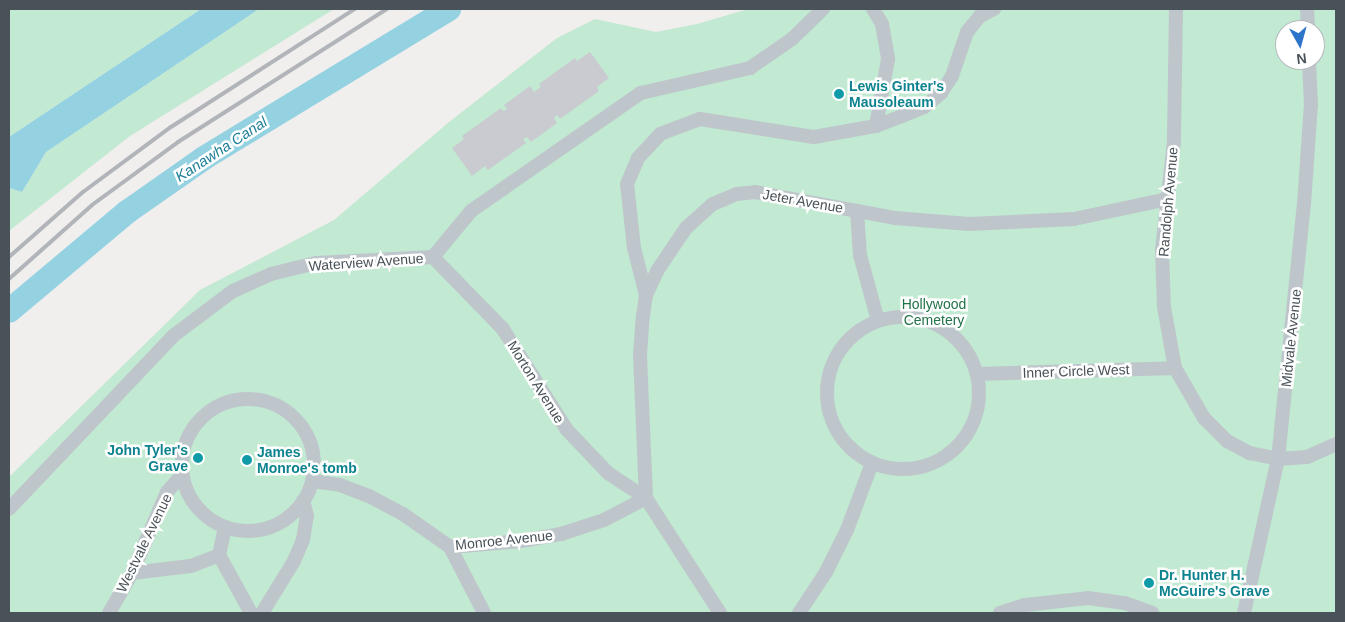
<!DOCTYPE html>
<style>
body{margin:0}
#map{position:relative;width:1345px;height:622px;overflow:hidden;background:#f1eeee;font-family:Arial,sans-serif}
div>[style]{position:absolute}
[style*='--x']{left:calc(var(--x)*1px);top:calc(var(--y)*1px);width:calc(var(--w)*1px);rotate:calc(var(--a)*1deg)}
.green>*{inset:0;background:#c2e9d1}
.water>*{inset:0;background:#94d2e1}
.canal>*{height:24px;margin:-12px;padding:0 12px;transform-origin:12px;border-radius:12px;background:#94d2e1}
.building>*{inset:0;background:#c9cbd0}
.lane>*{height:14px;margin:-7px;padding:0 7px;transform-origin:7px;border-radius:7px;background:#bec6cc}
.lane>.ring{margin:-7px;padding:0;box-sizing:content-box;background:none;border:14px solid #bec6cc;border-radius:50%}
.rail>*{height:4px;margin:-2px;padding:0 2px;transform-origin:2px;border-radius:2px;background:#b1b4b8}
.dots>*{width:14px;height:14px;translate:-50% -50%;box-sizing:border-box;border:2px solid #fff;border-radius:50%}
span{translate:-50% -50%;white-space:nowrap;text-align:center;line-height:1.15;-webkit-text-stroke:5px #fff;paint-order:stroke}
.culture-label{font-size:14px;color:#0d838f;font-weight:700}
.left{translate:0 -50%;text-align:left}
.right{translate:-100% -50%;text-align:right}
.street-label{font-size:14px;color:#495259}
.park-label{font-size:14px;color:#227249}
.water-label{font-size:15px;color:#1d7f98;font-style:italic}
.frame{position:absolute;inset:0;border:10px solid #495259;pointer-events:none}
.north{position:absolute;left:1275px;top:20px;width:50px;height:50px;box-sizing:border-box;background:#fff;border:1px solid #b6babd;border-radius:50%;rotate:173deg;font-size:14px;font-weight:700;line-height:20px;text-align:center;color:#495259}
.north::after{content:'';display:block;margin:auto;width:18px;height:22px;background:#2e74cb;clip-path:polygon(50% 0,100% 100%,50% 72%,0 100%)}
</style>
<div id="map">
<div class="green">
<div style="clip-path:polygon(9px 9px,201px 9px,9px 137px)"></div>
<div style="clip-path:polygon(259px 9px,334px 9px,130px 136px,9px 231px,9px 188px,22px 192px,46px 152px)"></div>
<div style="clip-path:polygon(evenodd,748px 9px,1336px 9px,1336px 613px,9px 613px,9px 477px,200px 290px,334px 220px,449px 122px,557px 38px,595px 19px,656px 32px,697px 24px,748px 9px,1285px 30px,1315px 30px,1315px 60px,1285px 60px,1285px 30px)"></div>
</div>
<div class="water">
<div style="clip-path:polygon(201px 9px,259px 9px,46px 152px,22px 192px,9px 188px,9px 137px)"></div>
</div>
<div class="canal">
<div style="--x:9;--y:311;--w:154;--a:-40"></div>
<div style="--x:127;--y:212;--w:94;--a:-35"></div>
<div style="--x:204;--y:158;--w:287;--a:-31.3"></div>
</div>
<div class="building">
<div style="clip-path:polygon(590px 52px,609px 78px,597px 87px,599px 91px,560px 119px,557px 115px,554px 118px,557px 123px,531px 142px,527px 137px,523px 139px,526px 143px,488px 170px,485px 166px,472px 176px,452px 148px,464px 139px,462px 136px,501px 108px,503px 111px,507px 109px,504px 105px,530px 86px,534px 92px,541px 87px,539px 84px,575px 58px,577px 61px)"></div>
</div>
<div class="lane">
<div style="--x:873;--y:9;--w:17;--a:59"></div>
<div style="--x:882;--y:24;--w:36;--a:80"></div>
<div style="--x:888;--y:59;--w:68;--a:100.2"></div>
<div style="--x:1176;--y:9;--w:132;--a:90.9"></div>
<div style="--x:1174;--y:141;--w:110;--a:96.3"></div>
<div style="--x:1162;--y:250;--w:57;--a:88"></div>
<div style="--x:1164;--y:307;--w:62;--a:79.8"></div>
<div style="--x:1175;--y:368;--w:58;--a:59.9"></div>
<div style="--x:1204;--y:418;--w:33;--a:45"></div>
<div style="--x:1227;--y:441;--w:26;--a:28"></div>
<div style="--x:1250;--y:453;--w:29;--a:12"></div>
<div style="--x:1278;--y:459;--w:29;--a:-4"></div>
<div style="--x:1307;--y:457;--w:32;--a:-24"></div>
<div style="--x:1307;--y:9;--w:21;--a:87"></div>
<div style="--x:857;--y:211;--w:44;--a:86.1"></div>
<div style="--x:860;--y:255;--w:68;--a:74.7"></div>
<div style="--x:646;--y:295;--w:49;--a:-104.3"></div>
<div style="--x:634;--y:248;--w:64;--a:-96.2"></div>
<div style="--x:627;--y:184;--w:28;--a:-67"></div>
<div style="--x:638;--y:158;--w:33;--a:-47"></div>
<div style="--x:660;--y:134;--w:43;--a:-20.6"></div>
<div style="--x:700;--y:119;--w:115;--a:9"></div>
<div style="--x:814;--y:137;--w:63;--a:-10.1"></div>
<div style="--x:876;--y:126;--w:28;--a:-21"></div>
<div style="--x:902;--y:116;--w:24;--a:-22"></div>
<div style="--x:924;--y:107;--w:22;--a:-39"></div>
<div style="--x:941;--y:93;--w:20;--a:-57"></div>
<div style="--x:952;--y:76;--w:46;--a:-71.2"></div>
<div style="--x:967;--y:32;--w:21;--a:-51"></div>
<div style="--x:980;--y:16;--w:16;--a:-27"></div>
<div class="ring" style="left:827px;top:317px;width:138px;height:138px"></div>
<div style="--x:977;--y:374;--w:198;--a:-1.7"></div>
<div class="ring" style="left:182px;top:399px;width:118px;height:118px"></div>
<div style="--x:312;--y:481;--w:28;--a:8"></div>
<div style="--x:340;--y:485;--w:31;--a:21"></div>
<div style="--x:369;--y:496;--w:38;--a:28"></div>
<div style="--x:403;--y:514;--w:57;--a:35.1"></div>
<div style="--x:450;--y:547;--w:71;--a:-4.8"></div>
<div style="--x:521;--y:541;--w:41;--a:-9.9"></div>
<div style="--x:561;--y:534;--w:45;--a:-18"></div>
<div style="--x:604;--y:520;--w:47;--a:-27.6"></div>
<div style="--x:646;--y:498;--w:45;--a:-146.7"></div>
<div style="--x:608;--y:473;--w:59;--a:-133.6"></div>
<div style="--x:567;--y:430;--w:120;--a:-122.4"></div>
<div style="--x:503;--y:329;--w:100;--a:-134.2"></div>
<div style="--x:9;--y:509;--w:238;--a:-46.5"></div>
<div style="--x:173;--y:336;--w:75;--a:-36.9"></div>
<div style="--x:233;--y:291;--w:42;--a:-24.1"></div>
<div style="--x:271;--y:274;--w:46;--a:-13.7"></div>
<div style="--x:316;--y:263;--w:117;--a:-2.9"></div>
<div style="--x:433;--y:257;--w:60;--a:-50.4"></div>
<div style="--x:471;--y:211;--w:207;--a:-34.8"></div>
<div style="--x:641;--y:93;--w:112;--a:-12.9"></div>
<div style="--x:750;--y:68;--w:51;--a:-34.6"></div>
<div style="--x:792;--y:39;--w:43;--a:-44.1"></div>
<div style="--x:225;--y:527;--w:29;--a:102"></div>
<div style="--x:219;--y:555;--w:66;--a:61.1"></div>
<div style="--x:450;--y:547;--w:74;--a:62.7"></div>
<div style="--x:132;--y:573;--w:59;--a:-6.8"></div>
<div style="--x:191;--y:566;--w:30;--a:-21"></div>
<div style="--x:109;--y:613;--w:46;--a:-60.1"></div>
<div style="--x:132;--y:573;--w:88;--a:-66.6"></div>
<div style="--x:167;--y:492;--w:23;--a:-49"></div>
<div style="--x:262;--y:613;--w:61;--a:-58.4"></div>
<div style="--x:294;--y:561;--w:23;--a:-67"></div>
<div style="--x:303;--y:540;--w:24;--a:-81"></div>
<div style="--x:307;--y:516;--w:16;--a:-104"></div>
<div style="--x:720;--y:613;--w:137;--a:-122.8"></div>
<div style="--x:646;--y:498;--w:143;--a:-92.4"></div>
<div style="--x:640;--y:355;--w:39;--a:-86"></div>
<div style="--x:643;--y:316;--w:21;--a:-82"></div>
<div style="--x:646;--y:295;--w:26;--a:-65"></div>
<div style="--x:657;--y:271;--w:52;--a:-56"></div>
<div style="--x:686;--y:228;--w:36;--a:-42"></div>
<div style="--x:713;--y:204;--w:26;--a:-23"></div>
<div style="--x:737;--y:194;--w:18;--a:-6"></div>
<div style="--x:755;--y:192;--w:142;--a:10.5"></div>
<div style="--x:895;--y:218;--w:74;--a:4.6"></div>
<div style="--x:969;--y:224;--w:105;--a:-2.7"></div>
<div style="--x:1074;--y:219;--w:95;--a:-12.1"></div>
<div style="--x:799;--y:613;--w:49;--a:-56.6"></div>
<div style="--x:826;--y:572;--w:47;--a:-63.4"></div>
<div style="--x:847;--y:530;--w:72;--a:-69.5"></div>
<div style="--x:1000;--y:613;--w:26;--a:-18"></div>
<div style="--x:1025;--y:605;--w:63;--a:-6.3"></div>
<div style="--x:1088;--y:598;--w:37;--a:8"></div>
<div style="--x:1125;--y:603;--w:29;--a:20"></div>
<div style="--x:1244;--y:613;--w:158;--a:-77.6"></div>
<div style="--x:1278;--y:459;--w:256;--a:-84.2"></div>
<div style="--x:1304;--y:204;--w:99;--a:-86"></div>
<div style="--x:1311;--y:105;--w:45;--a:-92.5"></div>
</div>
<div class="rail">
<div style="--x:9;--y:257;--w:98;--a:-41.3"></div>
<div style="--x:83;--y:192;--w:109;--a:-36.5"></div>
<div style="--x:171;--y:127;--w:219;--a:-32.7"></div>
<div style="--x:9;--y:279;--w:111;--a:-41.7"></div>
<div style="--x:92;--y:205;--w:107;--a:-36.2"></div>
<div style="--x:178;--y:142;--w:248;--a:-32.5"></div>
</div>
<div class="dots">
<div style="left:839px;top:94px;background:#0f9aa8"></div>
<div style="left:198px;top:458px;background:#0f9aa8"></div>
<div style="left:247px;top:460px;background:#0f9aa8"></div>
<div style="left:1149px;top:583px;background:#0f9aa8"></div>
</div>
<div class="culture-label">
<span class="left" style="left:849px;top:94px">Lewis Ginter's<br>Mausoleaum</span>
<span class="right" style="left:188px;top:458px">John Tyler's<br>Grave</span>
<span class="left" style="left:257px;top:460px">James<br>Monroe's tomb</span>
<span class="left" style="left:1159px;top:583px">Dr. Hunter H.<br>McGuire's Grave</span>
</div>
<div class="street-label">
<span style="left:803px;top:201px;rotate:10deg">Jeter Avenue</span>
<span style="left:1168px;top:202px;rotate:-85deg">Randolph Avenue</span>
<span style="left:366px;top:262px;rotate:-4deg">Waterview Avenue</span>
<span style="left:1291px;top:338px;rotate:-84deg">Midvale Avenue</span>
<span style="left:1076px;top:371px;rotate:-2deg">Inner Circle West</span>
<span style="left:536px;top:382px;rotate:58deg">Morton Avenue</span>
<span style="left:504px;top:540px;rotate:-6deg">Monroe Avenue</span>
<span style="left:144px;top:543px;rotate:-64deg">Westvale Avenue</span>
</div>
<div class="park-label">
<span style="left:934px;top:312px">Hollywood<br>Cemetery</span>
</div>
<div class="water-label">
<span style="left:221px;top:149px;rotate:-33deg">Kanawha Canal</span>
</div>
<div class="frame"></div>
<div class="north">N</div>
</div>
